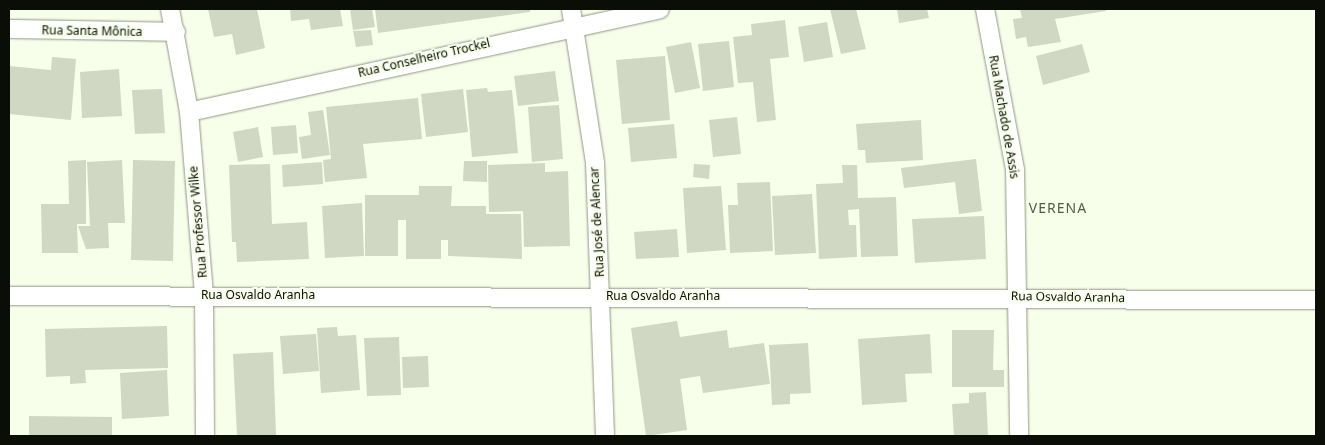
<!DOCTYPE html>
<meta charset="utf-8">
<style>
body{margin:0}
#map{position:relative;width:1325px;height:445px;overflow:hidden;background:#f7fee9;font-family:"Noto Sans",sans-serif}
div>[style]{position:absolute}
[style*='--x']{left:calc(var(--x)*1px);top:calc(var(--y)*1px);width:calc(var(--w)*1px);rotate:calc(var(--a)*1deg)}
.building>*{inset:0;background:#d0d7c3}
.roads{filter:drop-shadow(0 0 1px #919784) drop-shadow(0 0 1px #919784)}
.minor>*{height:18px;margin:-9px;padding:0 9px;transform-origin:9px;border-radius:9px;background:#fff}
span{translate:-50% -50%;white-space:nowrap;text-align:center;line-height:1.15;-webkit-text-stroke:4px #f7fee9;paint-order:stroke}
.street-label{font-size:12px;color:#0b0e07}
.neighbourhood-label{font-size:14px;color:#545a49;letter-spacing:1px}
.frame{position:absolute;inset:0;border:10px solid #0b0e07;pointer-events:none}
</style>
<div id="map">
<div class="building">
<div style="clip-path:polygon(208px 9px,257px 9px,265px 48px,236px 55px,232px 34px,214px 37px)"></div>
<div style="clip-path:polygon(290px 9px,340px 9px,343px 26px,311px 30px,309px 19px,291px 21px)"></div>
<div style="clip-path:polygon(350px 9px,372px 9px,375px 27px,353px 30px)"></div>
<div style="clip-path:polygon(375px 9px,530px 9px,530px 12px,378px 33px)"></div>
<div style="clip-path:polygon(830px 9px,856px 9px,866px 49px,841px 54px)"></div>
<div style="clip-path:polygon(897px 9px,927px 9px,929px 18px,899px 23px)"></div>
<div style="clip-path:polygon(1020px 9px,1106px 9px,1106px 11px,1055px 19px,1061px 42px,1028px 47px,1026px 37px,1016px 39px,1013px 19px,1022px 18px)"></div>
<div style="clip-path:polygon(785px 20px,789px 57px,770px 59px,776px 120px,757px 122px,753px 82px,738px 83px,733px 37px,752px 35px,751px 24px)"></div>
<div style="clip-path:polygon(827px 22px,833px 57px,804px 62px,798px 27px)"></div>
<div style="clip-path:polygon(371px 30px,373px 45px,356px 47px,353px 31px)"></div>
<div style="clip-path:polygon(729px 41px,734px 87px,703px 91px,698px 44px)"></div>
<div style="clip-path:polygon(691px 42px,700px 88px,675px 93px,666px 47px)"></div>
<div style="clip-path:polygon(1082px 44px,1090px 72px,1043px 85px,1036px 56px)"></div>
<div style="clip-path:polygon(665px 56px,670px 120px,622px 124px,616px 60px)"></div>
<div style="clip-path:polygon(52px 57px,76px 59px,71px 120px,9px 114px,9px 66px,51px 70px)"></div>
<div style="clip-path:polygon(119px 69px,122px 116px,82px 118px,80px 72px)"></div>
<div style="clip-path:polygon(555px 71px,559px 101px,518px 106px,514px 76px)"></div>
<div style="clip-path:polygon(487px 88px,488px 92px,512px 90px,518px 153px,472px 157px,466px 90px)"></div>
<div style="clip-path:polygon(162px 89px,165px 133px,135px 134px,132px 90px)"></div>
<div style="clip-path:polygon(463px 89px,468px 132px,426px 137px,421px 94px)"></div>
<div style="clip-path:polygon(418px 98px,422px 139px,363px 144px,367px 178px,325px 182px,323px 160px,331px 159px,326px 107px)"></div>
<div style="clip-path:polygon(559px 105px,563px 159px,532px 162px,528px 107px)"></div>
<div style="clip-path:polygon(323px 110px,330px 155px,302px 159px,299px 137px,311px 135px,308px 112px)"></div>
<div style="clip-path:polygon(737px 117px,741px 154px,713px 157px,709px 120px)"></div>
<div style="clip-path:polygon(921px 120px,923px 160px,866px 163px,865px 150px,858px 150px,856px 124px)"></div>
<div style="clip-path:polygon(674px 124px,677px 158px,631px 162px,628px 128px)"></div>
<div style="clip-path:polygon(296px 125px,298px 153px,273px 155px,271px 127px)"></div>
<div style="clip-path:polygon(258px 127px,263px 157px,238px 162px,233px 132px)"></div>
<div style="clip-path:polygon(976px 159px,982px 211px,959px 214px,955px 182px,904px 188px,901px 168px)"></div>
<div style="clip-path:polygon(86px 160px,86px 224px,77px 224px,78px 253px,42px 253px,41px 204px,69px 204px,68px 161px)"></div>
<div style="clip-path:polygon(122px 160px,125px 223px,108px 223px,109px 248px,86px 249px,78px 226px,90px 226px,87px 162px)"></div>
<div style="clip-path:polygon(133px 160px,175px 161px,173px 261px,131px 260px)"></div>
<div style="clip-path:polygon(464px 161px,487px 161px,487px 182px,463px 181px)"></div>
<div style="clip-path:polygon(322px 162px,323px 184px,283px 187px,282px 165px)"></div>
<div style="clip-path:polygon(545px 163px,545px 172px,568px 171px,570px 246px,524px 247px,523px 211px,489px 212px,488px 165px)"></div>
<div style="clip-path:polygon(270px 164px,272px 224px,307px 222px,309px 259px,237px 262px,236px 242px,232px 242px,229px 165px)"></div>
<div style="clip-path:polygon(694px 164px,710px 165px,709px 179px,693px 177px)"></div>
<div style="clip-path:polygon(842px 165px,857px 165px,858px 198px,896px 197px,898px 256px,861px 257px,859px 209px,848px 210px,849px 225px,856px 225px,857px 257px,819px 259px,816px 184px,843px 183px)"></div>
<div style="clip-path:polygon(770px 182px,773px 251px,730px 253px,728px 205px,738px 205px,737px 183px)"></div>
<div style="clip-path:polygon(419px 186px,452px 186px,451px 206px,486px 206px,486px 214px,521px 214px,522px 259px,448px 256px,448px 240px,441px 240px,441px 259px,406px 259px,406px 220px,398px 220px,398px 256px,365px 256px,365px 195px,419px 195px)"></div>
<div style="clip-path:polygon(721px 186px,726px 250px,687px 253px,683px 188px)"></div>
<div style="clip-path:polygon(812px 194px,816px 253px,775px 255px,772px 196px)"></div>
<div style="clip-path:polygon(362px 203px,364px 256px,325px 258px,322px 206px)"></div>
<div style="clip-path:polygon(984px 216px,986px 259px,915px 263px,912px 219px)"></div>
<div style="clip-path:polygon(677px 229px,679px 257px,636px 259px,634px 232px)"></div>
<div style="clip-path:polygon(677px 321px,680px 337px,727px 330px,729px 348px,764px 343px,770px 384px,703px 393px,700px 376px,680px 379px,687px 430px,646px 436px,631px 328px)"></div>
<div style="clip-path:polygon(167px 326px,168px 368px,85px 370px,86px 383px,70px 384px,70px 376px,46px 377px,45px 329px)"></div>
<div style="clip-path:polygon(337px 327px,338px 336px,356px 335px,360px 390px,321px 393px,317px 328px)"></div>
<div style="clip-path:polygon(952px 330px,994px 330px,993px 370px,1004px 370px,1004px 387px,952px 387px)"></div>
<div style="clip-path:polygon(316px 334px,319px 371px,283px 374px,280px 336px)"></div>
<div style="clip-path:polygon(930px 334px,932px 373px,905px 374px,907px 402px,862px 405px,858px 339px)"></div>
<div style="clip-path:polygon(399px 337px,401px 395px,367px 396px,364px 338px)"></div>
<div style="clip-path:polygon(808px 343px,811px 393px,790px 394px,790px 404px,772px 405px,769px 345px)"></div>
<div style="clip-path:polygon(273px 352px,276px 435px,237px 436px,233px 354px)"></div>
<div style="clip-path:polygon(428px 356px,429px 387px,403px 388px,402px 357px)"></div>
<div style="clip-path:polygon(167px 370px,169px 416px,122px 419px,120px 373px)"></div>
<div style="clip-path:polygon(986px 392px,988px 436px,954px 436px,952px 404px,969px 403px,969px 393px)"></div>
<div style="clip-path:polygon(29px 416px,112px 417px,112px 436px,29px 436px)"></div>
</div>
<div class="roads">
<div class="minor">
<div style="--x:170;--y:9;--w:105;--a:79.5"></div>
<div style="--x:189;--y:112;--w:183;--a:85.3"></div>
<div style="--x:204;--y:294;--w:142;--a:89.6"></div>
<div style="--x:571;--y:9;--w:156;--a:81.1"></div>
<div style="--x:595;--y:163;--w:273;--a:87.9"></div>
<div style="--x:985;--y:9;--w:164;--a:79.4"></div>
<div style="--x:1015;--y:170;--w:266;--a:89.1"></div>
<div style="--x:9;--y:29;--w:167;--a:1"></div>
<div style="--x:189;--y:112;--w:482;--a:-12.3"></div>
<div style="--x:9;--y:296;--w:1307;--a:0.18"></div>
</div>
</div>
<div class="street-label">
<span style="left:92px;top:31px;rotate:1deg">Rua Santa Mônica</span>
<span style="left:424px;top:58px;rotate:-13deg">Rua Conselheiro Trockel</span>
<span style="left:1004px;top:117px;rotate:80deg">Rua Machado de Assis</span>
<span style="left:198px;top:222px;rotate:-95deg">Rua Professor Wilke</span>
<span style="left:597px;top:222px;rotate:-93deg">Rua José de Alencar</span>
<span style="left:258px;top:295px">Rua Osvaldo Aranha</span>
<span style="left:663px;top:296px">Rua Osvaldo Aranha</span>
<span style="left:1068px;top:297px;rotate:1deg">Rua Osvaldo Aranha</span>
</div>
<div class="neighbourhood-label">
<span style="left:1058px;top:208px">VERENA</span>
</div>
<div class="frame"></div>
</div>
